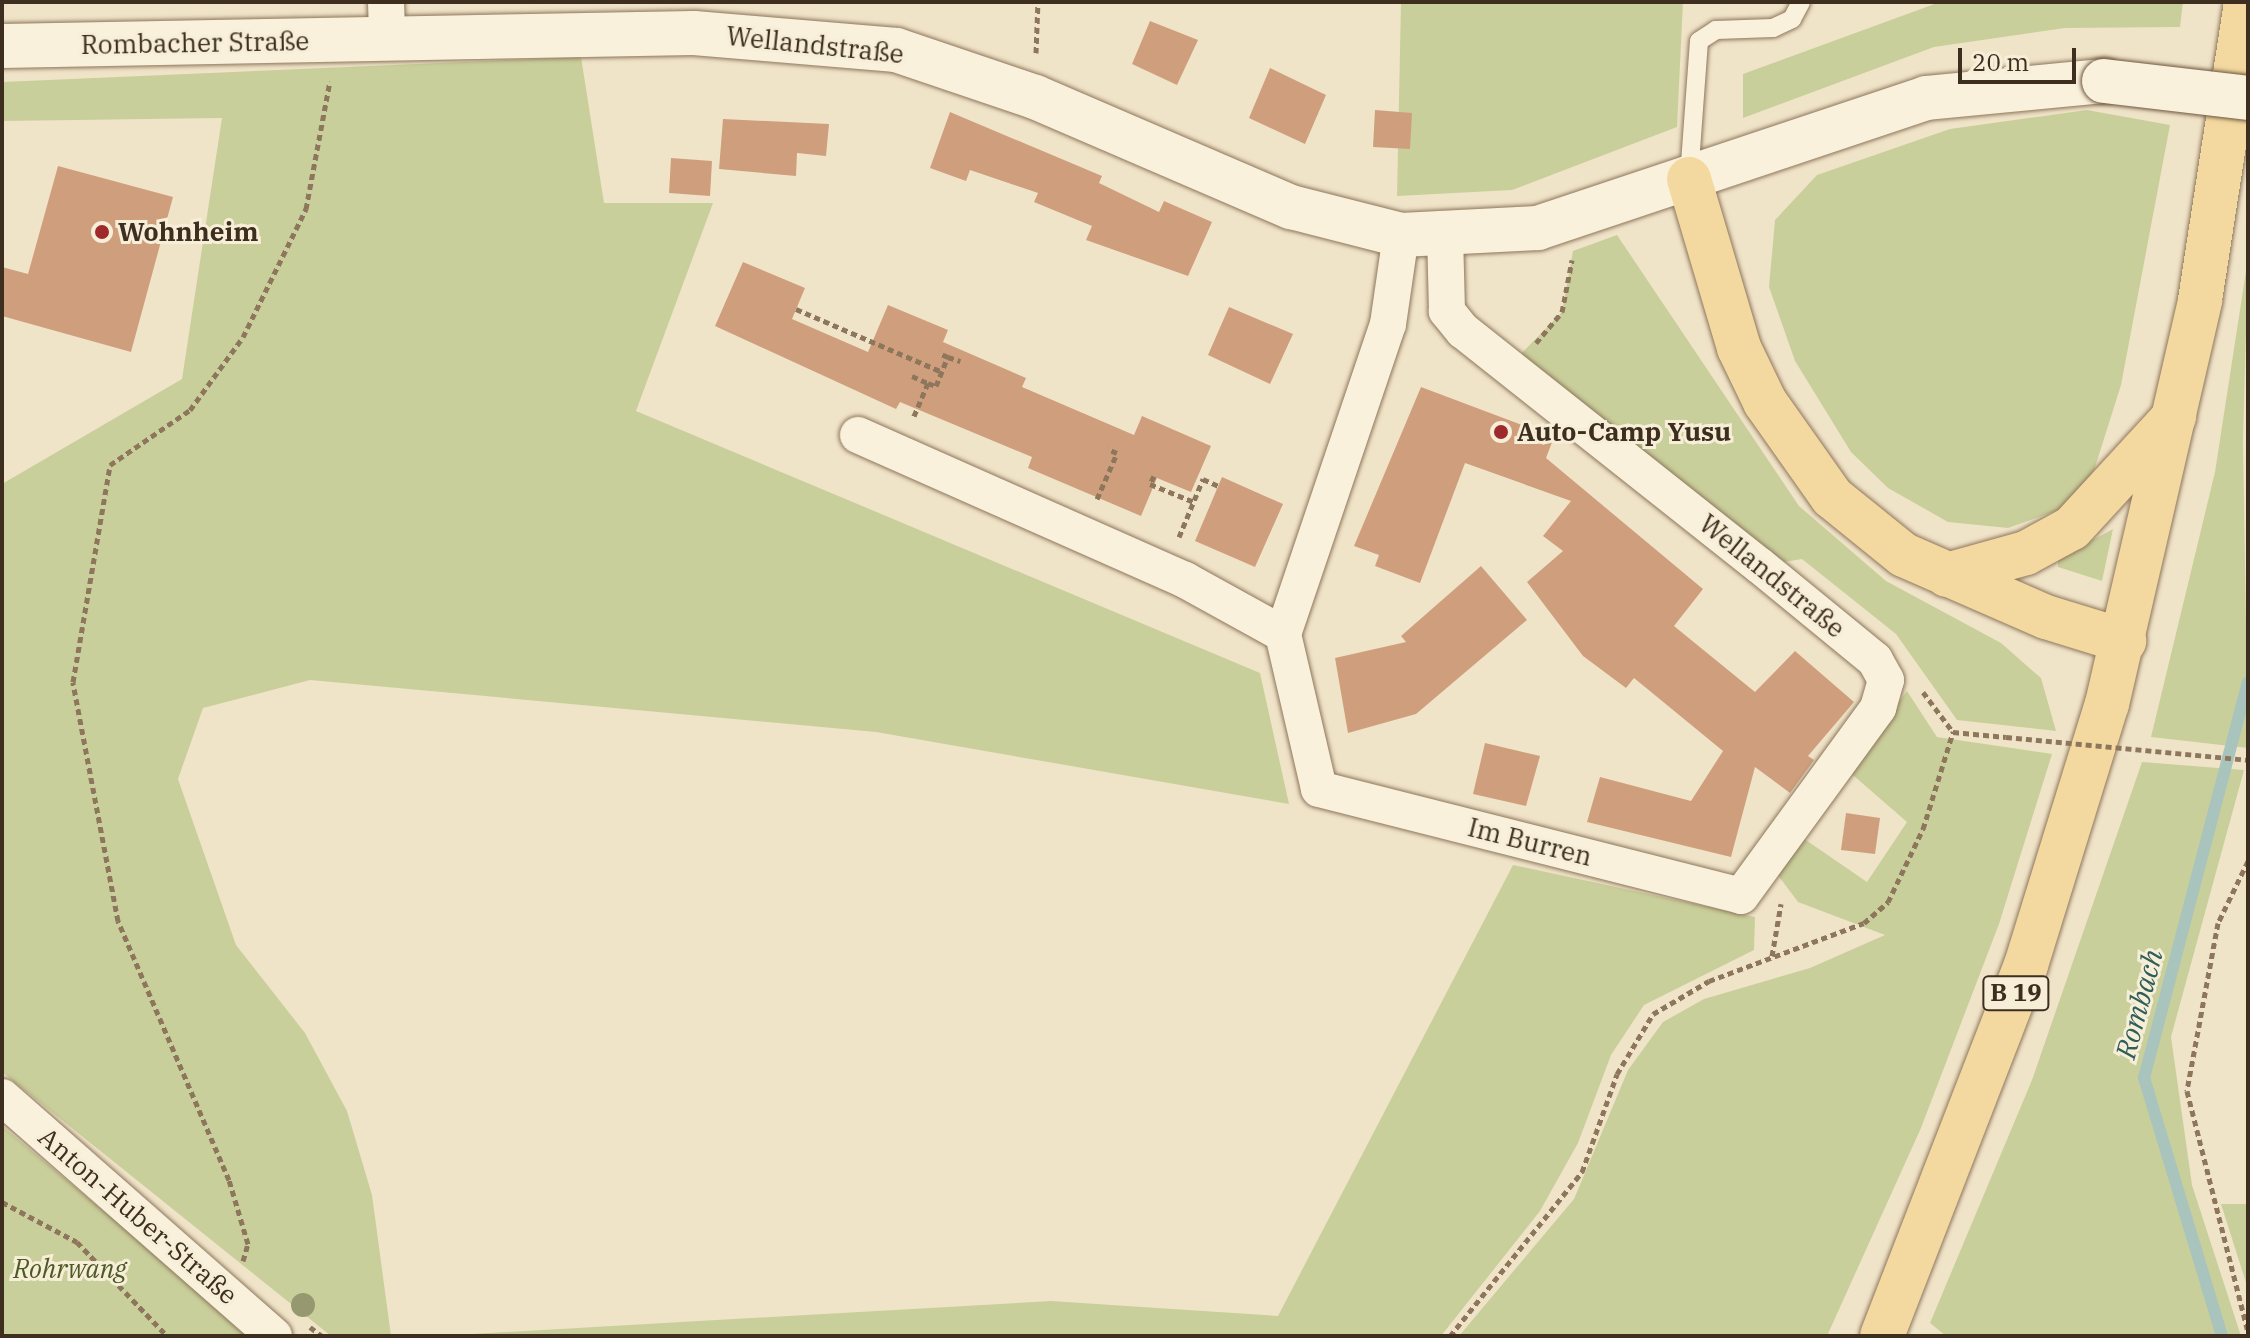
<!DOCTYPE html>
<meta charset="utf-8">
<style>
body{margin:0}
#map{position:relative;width:2250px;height:1338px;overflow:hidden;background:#f0e4c8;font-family:"IBM Plex Serif",serif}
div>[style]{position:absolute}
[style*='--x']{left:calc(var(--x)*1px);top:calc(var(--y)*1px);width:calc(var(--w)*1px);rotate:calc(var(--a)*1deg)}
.green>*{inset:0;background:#c9cf9b}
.stream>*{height:12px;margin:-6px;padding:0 6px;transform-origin:6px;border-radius:6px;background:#a9c4bc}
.building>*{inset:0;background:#cf9f7d}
.path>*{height:5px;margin-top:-2.5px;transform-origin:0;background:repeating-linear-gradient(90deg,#8d765c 0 6px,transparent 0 10px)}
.roads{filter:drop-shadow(0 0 2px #8d765c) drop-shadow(0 0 2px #8d765c)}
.service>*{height:18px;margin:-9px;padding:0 9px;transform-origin:9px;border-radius:9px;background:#faf1dc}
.minor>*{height:36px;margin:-18px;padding:0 18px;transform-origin:18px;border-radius:18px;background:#faf1dc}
.secondary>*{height:44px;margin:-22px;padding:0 22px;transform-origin:22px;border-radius:22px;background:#faf1dc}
.primary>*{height:44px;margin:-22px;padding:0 22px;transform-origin:22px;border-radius:22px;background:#f3d9a0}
.path-bridge>*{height:5px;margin-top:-2.5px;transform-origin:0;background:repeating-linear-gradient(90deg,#8d765c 0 6px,transparent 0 10px)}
.bridges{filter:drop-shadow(0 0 2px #6f573f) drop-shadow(0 0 2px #6f573f)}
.secondary-bridge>*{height:44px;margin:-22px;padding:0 22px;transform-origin:22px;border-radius:22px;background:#faf1dc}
.trees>*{width:24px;height:24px;margin:-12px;border-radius:50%;background:#96986f}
.dots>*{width:22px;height:22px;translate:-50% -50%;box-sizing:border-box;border:4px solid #f7eed8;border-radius:50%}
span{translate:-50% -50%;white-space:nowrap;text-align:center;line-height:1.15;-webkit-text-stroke:6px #f7eed8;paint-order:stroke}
.shield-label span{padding:2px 6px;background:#f7eed8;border:2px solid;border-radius:6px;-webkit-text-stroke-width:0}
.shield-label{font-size:24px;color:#3d2e20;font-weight:700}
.street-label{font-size:26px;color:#3d2e20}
.poi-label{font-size:26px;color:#3d2e20;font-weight:700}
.left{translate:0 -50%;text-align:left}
.park-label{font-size:26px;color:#4d5a26;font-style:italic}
.water-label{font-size:28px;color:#2f5d5a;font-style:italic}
.frame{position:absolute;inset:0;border:4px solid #3d2e20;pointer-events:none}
.scale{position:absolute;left:1958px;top:48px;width:118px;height:36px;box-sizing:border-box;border:4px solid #3d2e20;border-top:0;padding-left:10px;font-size:24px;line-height:28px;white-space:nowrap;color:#3d2e20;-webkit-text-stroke:6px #f7eed8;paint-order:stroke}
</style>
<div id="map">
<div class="green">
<div style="clip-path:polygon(1401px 2px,1683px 2px,1677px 127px,1512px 190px,1397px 196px)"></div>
<div style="clip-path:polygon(1940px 2px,2183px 2px,2180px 27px,2065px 28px,1934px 47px,1743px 118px,1743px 74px)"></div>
<div style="clip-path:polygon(581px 57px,604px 203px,713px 203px,636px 411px,1260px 673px,1289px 804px,876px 732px,310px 680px,203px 708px,178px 779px,236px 945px,305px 1033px,347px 1111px,372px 1195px,391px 1336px,331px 1336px,2px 1072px,2px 484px,182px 379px,222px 118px,2px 121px,2px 82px)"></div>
<div style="clip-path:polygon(2087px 110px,2170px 125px,2121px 385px,2091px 480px,2061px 509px,2008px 528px,1948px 522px,1888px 488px,1851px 452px,1795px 361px,1769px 287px,1775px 220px,1817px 175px,1950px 129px)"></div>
<div style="clip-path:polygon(1617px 235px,1799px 506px,1886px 581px,2001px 643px,2041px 678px,2056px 731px,1957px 720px,1896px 634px,1802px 559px,1760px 566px,1511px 364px,1562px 312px,1573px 251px)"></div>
<div style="clip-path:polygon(2248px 258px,2243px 440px,2248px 748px,2151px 737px,2215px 472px)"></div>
<div style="clip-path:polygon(2113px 529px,2102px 581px,2058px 567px,2058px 559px)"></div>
<div style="clip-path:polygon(1907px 691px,1937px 737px,2052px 754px,1999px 924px,1921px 1128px,1827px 1336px,1459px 1336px,1574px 1199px,1628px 1070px,1663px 1022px,1704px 999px,1810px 968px,1885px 935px,1798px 902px,1774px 870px,1800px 836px,1867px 882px,1907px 822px,1847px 770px)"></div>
<div style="clip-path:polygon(2142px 762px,2244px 770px,2171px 1037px,2192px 1185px,2241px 1336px,1946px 1336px,1930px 1323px,2032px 1080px)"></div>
<div style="clip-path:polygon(1513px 865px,1755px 917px,1754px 950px,1644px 1005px,1611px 1055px,1578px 1143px,1540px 1211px,1441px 1336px,437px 1336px,1051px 1301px,1278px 1316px)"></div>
<div style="clip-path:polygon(2px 1126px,253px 1336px,2px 1336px)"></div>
<div style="clip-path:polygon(2221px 1204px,2248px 1204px,2248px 1289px)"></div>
</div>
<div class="stream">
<div style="--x:2222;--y:1336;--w:270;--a:-106.8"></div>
<div style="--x:2144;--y:1078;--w:409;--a:-75.3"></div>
</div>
<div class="building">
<div style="clip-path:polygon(1150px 21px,1198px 40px,1177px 85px,1132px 64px)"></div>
<div style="clip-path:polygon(1270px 68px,1326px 95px,1305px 144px,1249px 118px)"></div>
<div style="clip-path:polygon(1375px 110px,1412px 113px,1410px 149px,1373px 147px)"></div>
<div style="clip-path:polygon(950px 112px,1102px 176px,1099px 183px,1159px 212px,1164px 201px,1212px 222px,1188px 276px,1086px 240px,1092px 226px,1034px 202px,1038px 193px,970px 170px,966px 181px,930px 168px)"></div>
<div style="clip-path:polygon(723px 119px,829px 124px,826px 156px,797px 153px,796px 176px,719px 169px)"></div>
<div style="clip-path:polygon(671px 158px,712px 161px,710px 196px,669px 193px)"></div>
<div style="clip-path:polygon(58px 166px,173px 197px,131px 352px,2px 316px,2px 267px,28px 274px)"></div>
<div style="clip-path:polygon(743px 262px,805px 288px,792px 319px,868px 352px,888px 305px,948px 330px,943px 342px,1026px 378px,1022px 387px,1134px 435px,1142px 416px,1211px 446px,1191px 492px,1157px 478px,1141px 516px,1028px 468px,1032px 457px,900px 402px,896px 409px,715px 326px)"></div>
<div style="clip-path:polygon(1229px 307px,1293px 334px,1270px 384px,1208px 355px)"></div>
<div style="clip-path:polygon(1421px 387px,1554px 437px,1546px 458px,1703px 589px,1674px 626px,1755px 692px,1795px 651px,1854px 702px,1808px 756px,1814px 760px,1790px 793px,1755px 767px,1731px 857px,1587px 822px,1600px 777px,1691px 801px,1723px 751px,1634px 678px,1626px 688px,1583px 656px,1527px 582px,1563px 551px,1543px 536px,1571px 501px,1465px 463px,1420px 583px,1375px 566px,1379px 555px,1354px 546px)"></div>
<div style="clip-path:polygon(1222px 477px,1283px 504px,1255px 567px,1195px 541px)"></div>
<div style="clip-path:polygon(1481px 566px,1527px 620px,1416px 714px,1348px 733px,1335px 658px,1406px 642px,1401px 636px)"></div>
<div style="clip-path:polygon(1485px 743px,1540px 756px,1526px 806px,1473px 794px)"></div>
<div style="clip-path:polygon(1846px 813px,1880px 818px,1875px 854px,1841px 850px)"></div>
</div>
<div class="path">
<div style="--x:1036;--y:53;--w:51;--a:-87.8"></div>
<div style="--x:796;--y:309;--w:159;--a:23.3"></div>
<div style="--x:1536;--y:343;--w:40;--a:-50"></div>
<div style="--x:1562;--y:312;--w:53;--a:-79.1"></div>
<div style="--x:948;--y:357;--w:13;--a:18"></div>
<div style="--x:912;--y:376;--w:17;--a:24"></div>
<div style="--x:928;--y:383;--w:38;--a:113"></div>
<div style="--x:928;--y:383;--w:9;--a:21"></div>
<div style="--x:936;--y:386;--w:31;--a:-68"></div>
<div style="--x:948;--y:357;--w:10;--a:-156"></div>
<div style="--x:1154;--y:476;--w:9;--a:117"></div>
<div style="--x:1150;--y:484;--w:48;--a:22.2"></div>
<div style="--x:1097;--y:499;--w:50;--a:-66.5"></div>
<div style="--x:1117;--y:453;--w:10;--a:-156"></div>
<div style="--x:1179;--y:537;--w:63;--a:-67.5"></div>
<div style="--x:1203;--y:479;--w:17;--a:24"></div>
<div style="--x:1923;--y:692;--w:50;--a:53.1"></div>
<div style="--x:1953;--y:732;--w:53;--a:5.4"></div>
<div style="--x:2248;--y:861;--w:69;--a:115.8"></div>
<div style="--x:2218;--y:923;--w:171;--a:100.5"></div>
<div style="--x:2187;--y:1091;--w:249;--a:75.8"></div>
<div style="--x:1772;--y:956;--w:53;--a:-80.2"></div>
<div style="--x:2;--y:1202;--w:85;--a:28.1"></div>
<div style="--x:77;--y:1242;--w:130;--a:46.2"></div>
<div style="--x:243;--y:1261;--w:18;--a:-74"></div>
<div style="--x:248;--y:1244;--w:67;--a:-106.5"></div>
<div style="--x:229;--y:1180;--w:282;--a:-113.2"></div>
<div style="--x:118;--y:921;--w:243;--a:-100.7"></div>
<div style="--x:73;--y:682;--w:220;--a:-80.3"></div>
<div style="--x:110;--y:465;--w:97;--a:-34.5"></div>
<div style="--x:190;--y:410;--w:90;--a:-54"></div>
<div style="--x:243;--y:337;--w:143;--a:-63.8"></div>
<div style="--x:306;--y:209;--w:130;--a:-79.4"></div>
<div style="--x:310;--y:1327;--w:15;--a:37"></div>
<div style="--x:1450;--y:1336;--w:211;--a:-51.2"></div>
<div style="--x:1582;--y:1172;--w:104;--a:-70.3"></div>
<div style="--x:1617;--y:1074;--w:70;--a:-59"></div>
<div style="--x:1653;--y:1014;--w:65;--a:-30.5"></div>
<div style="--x:1709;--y:981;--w:165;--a:-20.5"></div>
<div style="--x:1864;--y:923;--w:32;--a:-41"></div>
<div style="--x:1888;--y:902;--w:81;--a:-64.4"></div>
<div style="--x:1923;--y:829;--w:102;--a:-72.8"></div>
</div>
<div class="roads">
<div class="service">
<div style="--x:1689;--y:177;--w:136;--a:-85.8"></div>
<div style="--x:1699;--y:41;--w:20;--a:-33"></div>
<div style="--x:1716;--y:30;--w:57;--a:-2"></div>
<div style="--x:1773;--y:28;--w:21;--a:-25"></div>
<div style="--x:1792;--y:19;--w:19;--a:-62"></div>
</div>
<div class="minor">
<div style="--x:386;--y:2;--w:37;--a:88"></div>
<div style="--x:1401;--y:235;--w:90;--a:98.3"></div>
<div style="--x:1388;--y:324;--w:327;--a:108.7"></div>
<div style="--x:1283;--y:634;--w:159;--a:76.9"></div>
<div style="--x:1319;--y:789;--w:435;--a:14.2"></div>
<div style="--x:1741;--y:896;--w:233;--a:-53.9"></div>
<div style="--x:1878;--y:708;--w:29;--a:-74"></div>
<div style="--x:1886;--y:680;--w:23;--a:-119"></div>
<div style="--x:1875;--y:660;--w:149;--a:-140.7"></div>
<div style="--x:1760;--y:566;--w:379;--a:-141.6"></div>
<div style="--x:1463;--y:331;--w:26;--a:-129"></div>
<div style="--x:1447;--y:311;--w:78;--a:-91.5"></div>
<div style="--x:858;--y:435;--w:358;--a:23.9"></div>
<div style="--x:1185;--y:580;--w:112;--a:28.9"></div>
<div style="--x:2;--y:1097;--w:362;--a:41.3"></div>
</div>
<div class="secondary">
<div style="--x:2;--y:46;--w:692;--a:-1.08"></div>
<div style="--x:694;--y:33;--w:203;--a:4.8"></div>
<div style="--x:896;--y:50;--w:147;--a:18.7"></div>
<div style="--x:1035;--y:97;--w:279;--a:23.3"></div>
<div style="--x:1291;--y:207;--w:114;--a:14.3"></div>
<div style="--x:1401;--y:235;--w:137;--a:-2.9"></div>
<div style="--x:1538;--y:228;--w:409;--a:-18.5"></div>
<div style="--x:1926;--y:98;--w:179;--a:-5.5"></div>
</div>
<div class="primary">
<div style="--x:1689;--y:179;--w:176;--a:73.5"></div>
<div style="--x:1739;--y:348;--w:60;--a:64.3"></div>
<div style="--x:1765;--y:402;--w:116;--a:54.8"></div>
<div style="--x:1832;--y:497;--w:92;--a:38.9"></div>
<div style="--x:1904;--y:555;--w:155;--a:23.6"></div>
<div style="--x:2046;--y:617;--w:82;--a:17.1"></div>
<div style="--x:1947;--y:575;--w:82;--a:-15.6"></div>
<div style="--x:2026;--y:553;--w:52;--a:-28.5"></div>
<div style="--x:2072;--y:528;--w:151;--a:-47.4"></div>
<div style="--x:1882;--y:1336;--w:398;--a:-68.8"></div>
<div style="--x:2026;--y:965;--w:273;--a:-72.8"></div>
<div style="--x:2107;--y:704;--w:415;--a:-77"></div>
<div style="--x:2200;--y:300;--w:302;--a:-81.2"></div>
</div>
</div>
<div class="path-bridge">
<div style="--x:2006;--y:737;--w:243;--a:5.4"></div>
</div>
<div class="bridges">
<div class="secondary-bridge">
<div style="--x:2104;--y:81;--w:145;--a:6.7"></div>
</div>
</div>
<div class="trees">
<div style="left:303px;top:1305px"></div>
</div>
<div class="dots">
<div style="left:102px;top:232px;background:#9e2a2b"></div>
<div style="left:1501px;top:432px;background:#9e2a2b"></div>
</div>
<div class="shield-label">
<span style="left:2016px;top:993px">B 19</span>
</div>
<div class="street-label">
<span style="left:195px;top:43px;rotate:-1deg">Rombacher Straße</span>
<span style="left:815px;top:45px;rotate:6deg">Wellandstraße</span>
<span style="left:1772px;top:576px;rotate:39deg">Wellandstraße</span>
<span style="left:1530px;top:842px;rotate:14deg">Im Burren</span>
<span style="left:138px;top:1216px;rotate:41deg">Anton-Huber-Straße</span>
</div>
<div class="poi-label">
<span class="left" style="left:118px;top:232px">Wohnheim</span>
<span class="left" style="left:1517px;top:432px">Auto-Camp Yusu</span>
</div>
<div class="park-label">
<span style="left:70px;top:1269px">Rohrwang</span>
</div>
<div class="water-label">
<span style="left:2139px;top:1004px;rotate:-75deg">Rombach</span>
</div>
<div class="frame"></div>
<div class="scale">20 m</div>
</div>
